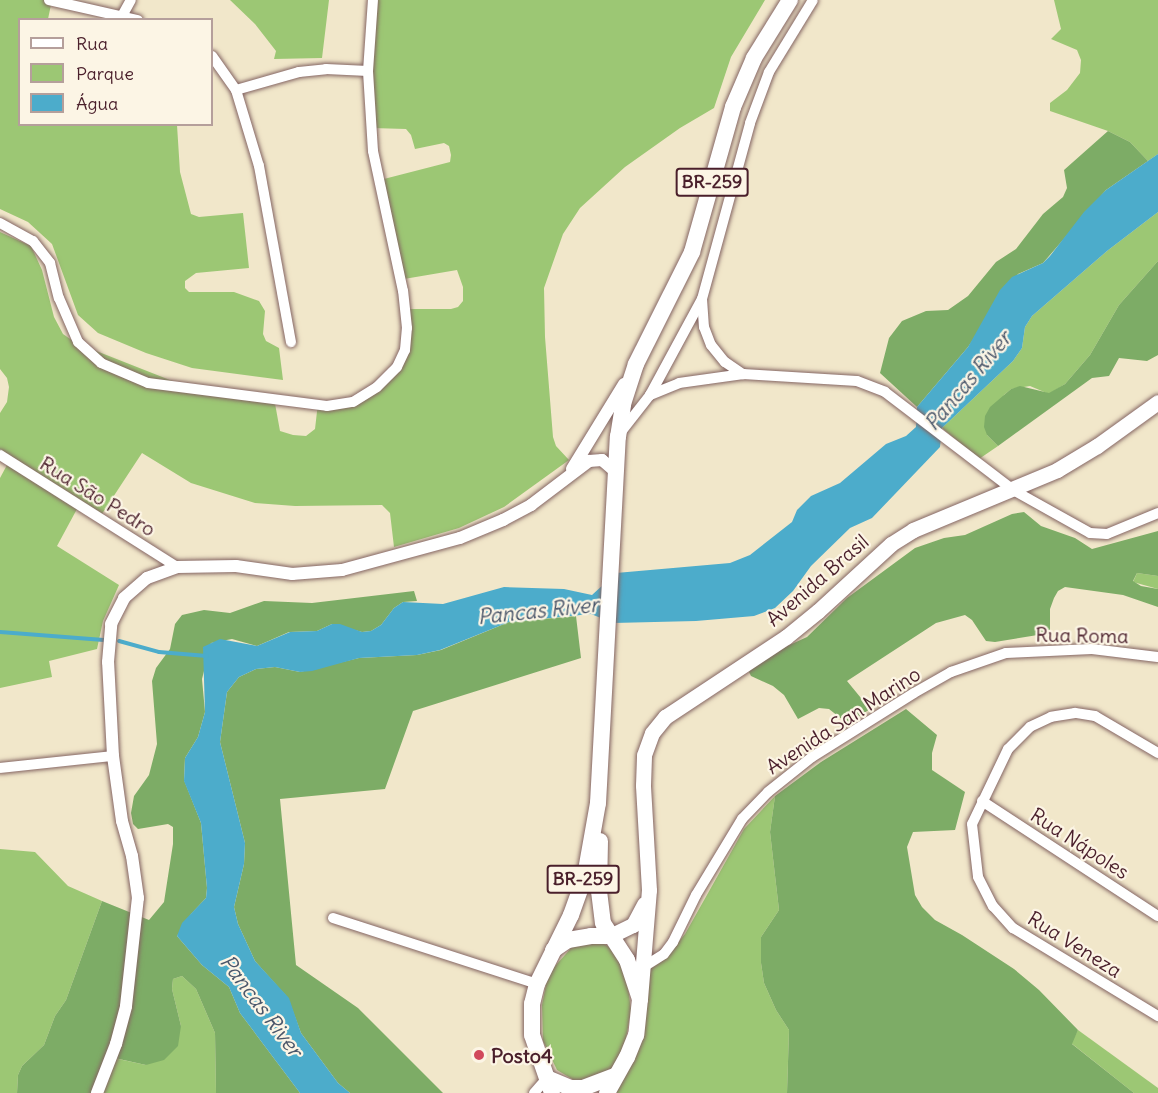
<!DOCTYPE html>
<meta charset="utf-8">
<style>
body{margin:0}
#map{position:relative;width:1158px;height:1093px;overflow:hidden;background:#f1e7ca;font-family:Delius,sans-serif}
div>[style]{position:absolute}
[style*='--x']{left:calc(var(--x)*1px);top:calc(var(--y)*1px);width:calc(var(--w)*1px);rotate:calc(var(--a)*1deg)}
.green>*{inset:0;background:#9cc774}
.forest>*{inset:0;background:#7dac66}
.water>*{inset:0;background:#4caccb}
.stream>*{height:4px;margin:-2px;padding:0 2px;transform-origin:2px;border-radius:2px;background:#4caccb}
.roads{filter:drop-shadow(0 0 2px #846563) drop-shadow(0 0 2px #846563)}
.minor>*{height:10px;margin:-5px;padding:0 5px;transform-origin:5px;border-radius:5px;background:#fff}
.tertiary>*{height:12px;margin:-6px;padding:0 6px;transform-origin:6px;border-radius:6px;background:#fff}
.secondary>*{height:15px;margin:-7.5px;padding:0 7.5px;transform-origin:7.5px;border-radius:7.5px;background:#fff}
.trunk>*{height:16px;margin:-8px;padding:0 8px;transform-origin:8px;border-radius:8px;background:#fff}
.dots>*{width:16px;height:16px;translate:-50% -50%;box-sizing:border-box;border:3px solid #fcf5e5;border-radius:50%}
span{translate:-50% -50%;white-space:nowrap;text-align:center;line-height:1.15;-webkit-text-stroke:4.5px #fcf5e5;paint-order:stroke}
.shield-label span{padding:2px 4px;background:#fcf5e5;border:2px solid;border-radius:4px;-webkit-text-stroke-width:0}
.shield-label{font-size:18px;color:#4a1f2b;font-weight:700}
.street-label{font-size:20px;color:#4a1f2b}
.poi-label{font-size:20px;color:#4a1f2b;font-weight:700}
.left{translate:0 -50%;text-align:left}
.water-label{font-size:21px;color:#4b576b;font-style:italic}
.legend{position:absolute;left:18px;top:18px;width:195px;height:108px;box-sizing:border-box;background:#fcf5e5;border:2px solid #b59f9b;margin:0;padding:8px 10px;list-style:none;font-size:18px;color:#4a1f2b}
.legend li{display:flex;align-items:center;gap:12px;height:30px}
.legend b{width:30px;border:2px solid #b59f9b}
</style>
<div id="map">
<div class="green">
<div style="clip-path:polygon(0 0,52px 0,48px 19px,20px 20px,20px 124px,177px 125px,180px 172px,191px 214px,199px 217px,243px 213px,249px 268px,196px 273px,185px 281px,185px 288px,189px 292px,234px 292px,259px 301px,265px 311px,263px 334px,266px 341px,279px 348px,283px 380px,192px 368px,146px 353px,98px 333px,78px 315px,52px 244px,28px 222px,0 209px)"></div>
<div style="clip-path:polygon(230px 0,329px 0,322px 58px,274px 59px,276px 51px,255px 24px)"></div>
<div style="clip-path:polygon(377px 0,765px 0,731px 57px,714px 108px,680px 128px,625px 167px,580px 208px,563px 234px,544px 288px,545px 337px,553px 437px,556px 446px,569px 460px,504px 507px,459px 528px,394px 547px,390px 513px,382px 505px,295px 506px,255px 503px,191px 483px,142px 453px,98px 520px,77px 509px,57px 546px,119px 585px,103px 621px,97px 649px,49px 661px,52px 677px,0 688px,0 478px,7px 465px,0 460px,0 413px,7px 402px,9px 387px,7px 378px,0 369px,0 232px,31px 246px,42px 270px,54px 317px,63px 334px,76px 343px,180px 384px,274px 398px,280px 431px,293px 435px,306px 436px,315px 429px,318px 403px,355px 397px,374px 386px,394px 365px,407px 335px,409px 309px,451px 309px,458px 307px,463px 301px,463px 287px,457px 270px,404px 279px,380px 180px,450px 162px,451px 155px,449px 146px,444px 143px,415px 149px,411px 135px,406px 129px,372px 128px,370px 78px)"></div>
<div style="clip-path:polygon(1054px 0,1158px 0,1158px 154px,1148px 161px,1130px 142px,1108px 131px,1050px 111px,1050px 103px,1067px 90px,1080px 73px,1081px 60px,1077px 50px,1051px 39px,1061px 29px)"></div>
<div style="clip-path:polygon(1158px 212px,1158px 261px,1119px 305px,1090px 355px,1065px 384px,1049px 394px,1030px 386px,1011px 389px,1004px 395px,987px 435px,998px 446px,979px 459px,942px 428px,1013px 361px,1022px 348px,1025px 327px,1032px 316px,1107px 251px)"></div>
<div style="clip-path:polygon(1137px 573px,1158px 576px,1158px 589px,1133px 582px)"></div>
<div style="clip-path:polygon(775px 796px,770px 832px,779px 910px,761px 937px,761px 963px,764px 983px,776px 1010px,789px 1030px,787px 1093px,612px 1093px,644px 973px,664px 960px,685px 934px,744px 829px)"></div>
<div style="clip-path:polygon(0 849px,35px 852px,68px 886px,102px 901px,66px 1000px,55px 1016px,44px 1045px,22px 1066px,18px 1075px,17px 1093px,0 1093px)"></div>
<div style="clip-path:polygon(593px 938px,613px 949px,627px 978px,631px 1011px,624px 1049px,609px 1076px,582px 1085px,557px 1070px,543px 1041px,542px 1005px,548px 974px,572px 947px)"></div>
<div style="clip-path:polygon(182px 976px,196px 989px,215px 1033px,216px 1093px,95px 1093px,109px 1057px,146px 1065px,181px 1026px,172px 989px,173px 979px)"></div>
<div style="clip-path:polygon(1078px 1030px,1158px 1088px,1158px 1093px,1134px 1093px,1071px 1043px)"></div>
</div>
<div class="forest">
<div style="clip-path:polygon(1108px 131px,1130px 142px,1148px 161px,1106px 190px,1043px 263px,1018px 274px,968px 347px,917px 407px,880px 373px,889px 338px,902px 321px,926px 311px,948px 310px,968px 296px,996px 262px,1016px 249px,1043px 214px,1063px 197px,1067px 188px,1064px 170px)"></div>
<div style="clip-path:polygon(1158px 261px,1158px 355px,1147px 361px,1119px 358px,1109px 376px,1092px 378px,998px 446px,987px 435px,984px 427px,985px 416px,990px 407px,1011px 389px,1020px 386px,1049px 393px,1065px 384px,1090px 355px,1119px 305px)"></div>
<div style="clip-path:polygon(1024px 512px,1041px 526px,1075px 538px,1092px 549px,1158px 531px,1158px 576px,1137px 573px,1133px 581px,1141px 586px,1158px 589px,1158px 607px,1123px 595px,1065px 587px,1058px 591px,1054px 598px,1050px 609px,1050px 633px,995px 642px,986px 641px,972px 620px,965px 615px,936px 623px,847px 681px,870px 709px,848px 724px,829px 709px,819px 708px,798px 719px,784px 695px,773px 686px,751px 676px,749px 672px,753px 666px,761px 658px,807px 637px,847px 598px,915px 548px,944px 538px,965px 535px,1012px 514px)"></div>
<div style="clip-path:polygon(414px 591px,417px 601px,403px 602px,394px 608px,381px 625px,371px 631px,362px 632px,332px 624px,317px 631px,289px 632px,257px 646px,232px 639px,211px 643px,202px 679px,205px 712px,198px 737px,185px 758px,184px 780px,201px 823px,207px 888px,206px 898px,191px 914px,177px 936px,202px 965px,229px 987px,240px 1013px,300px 1093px,216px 1093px,215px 1033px,196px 989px,182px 976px,173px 979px,172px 989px,181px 1026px,178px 1046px,164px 1060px,146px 1065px,110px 1057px,95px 1093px,17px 1093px,18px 1075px,22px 1066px,44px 1045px,55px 1016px,66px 1000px,102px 901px,149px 920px,164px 902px,173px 844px,173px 827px,168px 824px,138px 829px,133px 824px,131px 813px,134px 796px,149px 775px,157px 744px,152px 681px,156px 668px,170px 649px,175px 624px,182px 615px,204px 610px,230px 613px,264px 601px,312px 603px)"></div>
<div style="clip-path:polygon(576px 616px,581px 658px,413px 711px,385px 789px,280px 799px,296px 965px,358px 1008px,443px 1093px,350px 1093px,338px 1083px,301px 1033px,288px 998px,255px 961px,238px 924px,234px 907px,244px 864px,245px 843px,220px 742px,227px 692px,239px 677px,256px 669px,275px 667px,300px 672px,359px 658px,417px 655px,441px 650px,509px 622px)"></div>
<div style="clip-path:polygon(906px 709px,937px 735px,932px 753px,932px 770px,965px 792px,955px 830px,913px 832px,907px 847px,915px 895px,922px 907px,935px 920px,962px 935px,1014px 969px,1039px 990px,1078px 1030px,1072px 1044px,1134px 1093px,787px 1093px,789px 1030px,776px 1010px,764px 983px,761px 963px,761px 937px,779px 910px,770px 832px,775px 796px,821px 762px)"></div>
</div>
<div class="water">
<div style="clip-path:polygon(1158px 154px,1158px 212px,1107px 251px,1032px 316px,1025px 327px,1022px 348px,1013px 361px,942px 428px,940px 447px,872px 518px,850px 528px,811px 566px,793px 591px,775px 608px,754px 616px,696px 621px,613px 623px,591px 614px,509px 622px,440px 650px,417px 655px,359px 658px,312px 671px,300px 672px,275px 667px,256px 669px,239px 677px,227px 692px,220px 742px,245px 843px,244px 864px,234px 907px,238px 924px,255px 961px,289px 998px,301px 1033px,338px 1083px,350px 1093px,300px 1093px,240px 1013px,229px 987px,202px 965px,177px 936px,182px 923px,206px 898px,207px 888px,201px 823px,184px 781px,185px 758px,198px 737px,205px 712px,203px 647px,220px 639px,257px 646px,290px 632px,317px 631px,332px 624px,340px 624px,362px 632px,371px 631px,381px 625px,394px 608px,403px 602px,443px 604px,504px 587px,564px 589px,592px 595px,616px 573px,730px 563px,750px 555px,792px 522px,797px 510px,811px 496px,840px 483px,886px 444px,906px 436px,916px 427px,917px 407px,968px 347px,1000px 290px,1012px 277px,1043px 263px,1050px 256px,1084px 212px,1106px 190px)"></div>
</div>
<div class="stream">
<div style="--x:0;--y:632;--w:104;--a:4.4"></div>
<div style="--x:119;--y:641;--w:41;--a:15.4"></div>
<div style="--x:159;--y:652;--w:48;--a:4.8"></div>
</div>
<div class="roads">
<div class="minor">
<div style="--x:49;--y:0;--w:91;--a:12.7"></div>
<div style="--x:122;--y:16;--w:18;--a:-61"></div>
<div style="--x:212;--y:56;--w:42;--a:54.8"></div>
<div style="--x:236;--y:90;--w:79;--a:73.2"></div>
<div style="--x:259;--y:166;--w:179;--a:79.7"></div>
<div style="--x:236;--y:90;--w:66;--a:-15.9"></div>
<div style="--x:299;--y:72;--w:27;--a:-6"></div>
<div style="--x:326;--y:69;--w:42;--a:2.7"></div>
<div style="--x:0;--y:223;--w:38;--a:29"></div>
<div style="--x:33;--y:241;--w:28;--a:52"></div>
<div style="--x:50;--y:263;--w:36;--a:76"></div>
<div style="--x:59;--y:298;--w:48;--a:66.6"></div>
<div style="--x:78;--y:342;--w:31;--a:42"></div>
<div style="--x:101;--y:363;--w:51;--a:23.1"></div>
<div style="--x:148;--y:383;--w:180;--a:7.3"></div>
<div style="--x:327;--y:406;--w:26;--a:-9"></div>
<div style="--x:353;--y:402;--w:28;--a:-32"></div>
<div style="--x:377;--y:387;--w:28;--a:-45"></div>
<div style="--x:397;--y:367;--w:19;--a:-65"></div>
<div style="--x:405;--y:350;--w:22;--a:-85"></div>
<div style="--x:407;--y:328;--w:37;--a:-96"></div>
<div style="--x:403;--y:291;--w:143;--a:-102.1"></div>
<div style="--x:373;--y:151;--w:80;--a:-93.6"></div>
<div style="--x:368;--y:71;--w:71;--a:-86"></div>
<div style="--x:702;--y:299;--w:28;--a:86"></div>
<div style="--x:704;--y:327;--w:19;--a:69"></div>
<div style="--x:711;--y:345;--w:22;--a:51"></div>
<div style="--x:725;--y:362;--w:22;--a:34"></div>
<div style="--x:743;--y:374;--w:114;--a:3.5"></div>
<div style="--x:857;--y:381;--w:30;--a:21"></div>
<div style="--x:885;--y:392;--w:161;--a:37.4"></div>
<div style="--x:1013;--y:490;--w:88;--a:29.2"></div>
<div style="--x:1090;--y:533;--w:17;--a:3"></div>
<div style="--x:1107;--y:534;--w:55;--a:-22.4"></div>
<div style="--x:650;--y:395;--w:109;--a:-61.6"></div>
<div style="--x:702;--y:299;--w:182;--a:-74.7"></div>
<div style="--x:750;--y:123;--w:54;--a:-69.6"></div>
<div style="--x:769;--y:72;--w:84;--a:-58.6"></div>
<div style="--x:621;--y:432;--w:47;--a:-51.9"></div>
<div style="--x:650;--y:395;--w:31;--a:-22"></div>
<div style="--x:679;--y:383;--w:65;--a:-8"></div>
<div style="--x:0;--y:455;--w:209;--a:32.3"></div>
<div style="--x:1158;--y:753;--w:73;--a:-149.6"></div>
<div style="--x:1095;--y:716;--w:20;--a:-171"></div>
<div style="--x:1075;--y:713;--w:24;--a:171"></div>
<div style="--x:1051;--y:717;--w:23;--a:155"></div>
<div style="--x:1030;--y:727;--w:31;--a:135"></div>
<div style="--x:1008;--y:749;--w:83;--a:115.6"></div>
<div style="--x:972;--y:824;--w:53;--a:83.5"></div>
<div style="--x:978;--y:877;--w:33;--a:63"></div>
<div style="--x:993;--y:906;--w:30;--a:48"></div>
<div style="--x:1013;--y:928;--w:170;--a:31.3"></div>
<div style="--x:0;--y:768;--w:114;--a:-6.1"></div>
<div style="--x:982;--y:801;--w:210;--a:33.2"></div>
<div style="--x:333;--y:918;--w:214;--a:17.9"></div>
<div style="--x:645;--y:966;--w:22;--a:-32"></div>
<div style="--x:664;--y:954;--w:15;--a:-53"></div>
<div style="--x:673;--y:942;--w:52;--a:-63.9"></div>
<div style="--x:696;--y:895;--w:89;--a:-58.8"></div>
<div style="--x:742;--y:819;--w:37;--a:-46"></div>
<div style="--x:768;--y:792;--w:56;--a:-38.5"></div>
<div style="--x:812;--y:757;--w:120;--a:-32.1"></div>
<div style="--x:914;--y:693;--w:43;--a:-29.6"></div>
<div style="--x:951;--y:672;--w:58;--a:-19.1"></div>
<div style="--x:1006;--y:653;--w:86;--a:-2.7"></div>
<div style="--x:1092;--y:649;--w:66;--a:6.9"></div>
<div style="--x:534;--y:1093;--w:20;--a:-49"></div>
</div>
<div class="tertiary">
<div style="--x:572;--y:469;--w:100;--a:-58.5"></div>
<div style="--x:97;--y:1093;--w:53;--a:-68.8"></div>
<div style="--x:116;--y:1044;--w:39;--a:-75"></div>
<div style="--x:126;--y:1006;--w:109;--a:-83.7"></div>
<div style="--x:138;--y:898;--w:42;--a:-98.1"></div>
<div style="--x:132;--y:856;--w:36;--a:-106"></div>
<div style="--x:122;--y:821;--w:66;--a:-97.9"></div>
<div style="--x:113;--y:756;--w:94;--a:-93"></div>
<div style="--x:108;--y:662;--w:38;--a:-85"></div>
<div style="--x:111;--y:624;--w:29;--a:-63"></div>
<div style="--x:124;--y:598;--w:30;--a:-41"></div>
<div style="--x:147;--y:578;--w:32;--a:-20"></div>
<div style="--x:177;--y:567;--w:59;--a:-1"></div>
<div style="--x:236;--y:566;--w:57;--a:8.1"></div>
<div style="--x:292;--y:574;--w:50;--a:-4.6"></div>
<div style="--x:342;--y:570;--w:122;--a:-15.2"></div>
<div style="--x:460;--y:538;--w:47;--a:-22.7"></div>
<div style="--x:503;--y:520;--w:32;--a:-28"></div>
<div style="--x:531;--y:505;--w:73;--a:-37.2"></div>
<div style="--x:589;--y:461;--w:13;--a:-4"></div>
<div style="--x:602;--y:460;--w:18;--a:41"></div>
</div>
<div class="secondary">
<div style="--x:610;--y:936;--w:25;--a:-26"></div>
<div style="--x:633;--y:925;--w:24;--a:-62"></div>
<div style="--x:640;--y:999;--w:109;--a:-85.3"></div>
<div style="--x:649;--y:890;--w:105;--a:-93.3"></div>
<div style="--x:643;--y:785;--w:30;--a:-88"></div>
<div style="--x:644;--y:755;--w:23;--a:-70"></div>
<div style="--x:652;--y:733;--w:21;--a:-51"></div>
<div style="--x:665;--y:717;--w:145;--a:-33.5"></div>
<div style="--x:786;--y:637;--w:41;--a:-39.1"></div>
<div style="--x:818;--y:611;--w:99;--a:-42.5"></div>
<div style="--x:891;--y:544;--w:26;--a:-32"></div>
<div style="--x:913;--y:530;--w:156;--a:-22.6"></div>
<div style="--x:1057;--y:470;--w:47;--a:-31"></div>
<div style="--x:1097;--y:446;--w:75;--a:-35.8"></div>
</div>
<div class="trunk">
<div style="--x:600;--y:841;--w:50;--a:91.1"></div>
<div style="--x:599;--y:891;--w:32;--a:83"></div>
<div style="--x:603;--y:923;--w:44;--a:57"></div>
<div style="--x:627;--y:960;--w:41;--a:71.6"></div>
<div style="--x:640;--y:999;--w:36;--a:96"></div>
<div style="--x:636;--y:1035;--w:24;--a:112"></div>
<div style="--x:627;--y:1057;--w:41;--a:119.1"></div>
<div style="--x:553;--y:950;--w:18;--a:-34"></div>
<div style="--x:568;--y:940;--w:23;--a:-10"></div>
<div style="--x:591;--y:936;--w:19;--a:0"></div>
<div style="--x:547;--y:1078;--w:26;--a:23"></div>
<div style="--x:571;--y:1088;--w:12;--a:0"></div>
<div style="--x:583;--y:1088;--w:36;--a:-21"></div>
<div style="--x:552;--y:1093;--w:61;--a:-109"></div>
<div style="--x:532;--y:1035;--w:31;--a:-90"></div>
<div style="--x:532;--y:1004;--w:21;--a:-76"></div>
<div style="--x:537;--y:984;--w:77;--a:-63.8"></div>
<div style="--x:571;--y:915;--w:41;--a:-70.3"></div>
<div style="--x:585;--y:876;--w:74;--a:-79.9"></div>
<div style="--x:598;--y:803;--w:367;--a:-86.9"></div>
<div style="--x:618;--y:437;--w:33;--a:-81"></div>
<div style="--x:623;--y:404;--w:42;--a:-72"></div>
<div style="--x:636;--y:364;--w:125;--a:-63.4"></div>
<div style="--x:692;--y:252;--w:151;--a:-74.2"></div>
<div style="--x:733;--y:107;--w:53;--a:-66.8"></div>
<div style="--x:754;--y:58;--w:68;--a:-58.2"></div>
</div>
</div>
<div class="dots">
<div style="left:479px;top:1055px;background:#d1495b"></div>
</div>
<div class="shield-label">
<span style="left:712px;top:182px">BR-259</span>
<span style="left:583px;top:879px">BR-259</span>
</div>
<div class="street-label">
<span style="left:98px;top:496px;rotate:32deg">Rua São Pedro</span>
<span style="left:817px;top:580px;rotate:-41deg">Avenida Brasil</span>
<span style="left:1082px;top:635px;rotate:1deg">Rua Roma</span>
<span style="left:843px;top:720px;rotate:-33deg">Avenida San Marino</span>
<span style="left:1080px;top:843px;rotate:33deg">Rua Nápoles</span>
<span style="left:1075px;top:944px;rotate:32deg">Rua Veneza</span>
</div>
<div class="poi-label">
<span class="left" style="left:491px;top:1055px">Posto4</span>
</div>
<div class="water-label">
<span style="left:968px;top:381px;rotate:-50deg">Pancas River</span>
<span style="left:538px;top:611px;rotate:-6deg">Pancas River</span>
<span style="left:261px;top:1006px;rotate:53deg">Pancas River</span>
</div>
<ul class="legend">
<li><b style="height:8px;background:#fff"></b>Rua</li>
<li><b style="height:16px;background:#9cc774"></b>Parque</li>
<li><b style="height:16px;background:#4caccb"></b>Água</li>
</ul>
</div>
